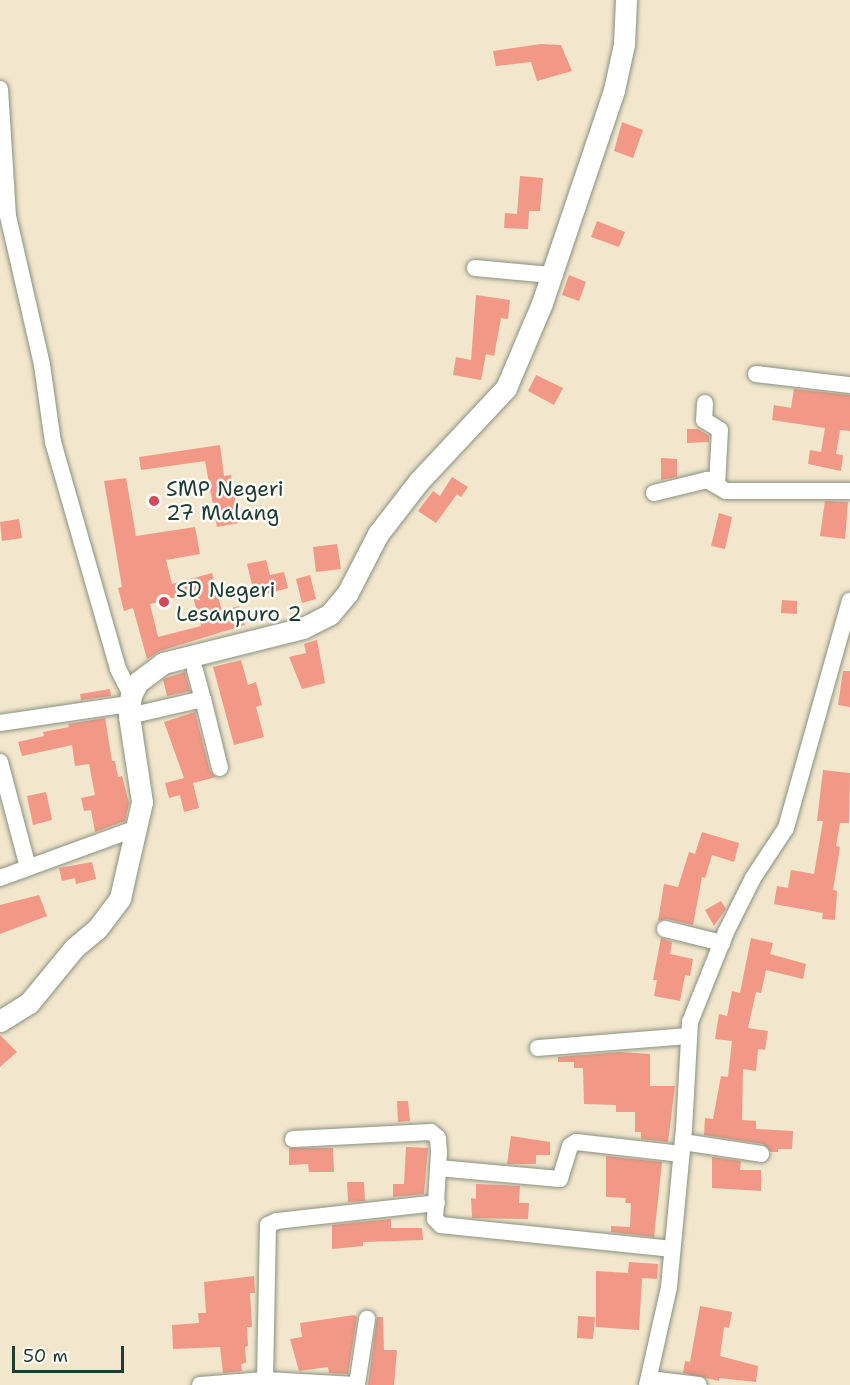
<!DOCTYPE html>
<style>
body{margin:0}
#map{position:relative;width:850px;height:1385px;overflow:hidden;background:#f2e6cc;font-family:"Shantell Sans",sans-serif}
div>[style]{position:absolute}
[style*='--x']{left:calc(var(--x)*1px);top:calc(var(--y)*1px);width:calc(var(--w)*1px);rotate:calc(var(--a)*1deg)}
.building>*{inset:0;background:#f19986}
.roads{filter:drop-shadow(0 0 2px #889280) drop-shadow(0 0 2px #889280)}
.minor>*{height:16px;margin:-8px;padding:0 8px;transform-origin:8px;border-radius:8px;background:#fff}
.tertiary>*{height:21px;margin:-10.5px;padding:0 10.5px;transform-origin:10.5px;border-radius:10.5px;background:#fff}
.dots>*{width:16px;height:16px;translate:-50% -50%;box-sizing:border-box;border:3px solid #fdfcf7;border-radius:50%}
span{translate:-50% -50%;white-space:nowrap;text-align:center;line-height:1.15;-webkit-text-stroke:5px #fdfcf7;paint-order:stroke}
.poi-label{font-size:21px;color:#1f3d34}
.left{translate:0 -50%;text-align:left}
.scale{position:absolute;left:12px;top:1346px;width:112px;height:27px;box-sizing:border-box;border:3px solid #1f3d34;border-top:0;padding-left:8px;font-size:18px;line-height:21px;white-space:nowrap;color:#1f3d34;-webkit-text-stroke:4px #fdfcf7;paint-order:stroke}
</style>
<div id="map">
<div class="building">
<div style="clip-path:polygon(541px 44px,561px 45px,572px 71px,537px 81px,531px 62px,496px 66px,493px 51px)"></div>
<div style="clip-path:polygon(622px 122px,643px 130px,633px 158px,614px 151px)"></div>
<div style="clip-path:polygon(520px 176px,543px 178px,540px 211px,529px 211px,528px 229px,504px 228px,505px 213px,517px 214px)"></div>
<div style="clip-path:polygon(597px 221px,625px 232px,619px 247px,591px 237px)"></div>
<div style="clip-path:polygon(569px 275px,586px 282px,579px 301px,562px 295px)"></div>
<div style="clip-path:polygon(476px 295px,510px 300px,508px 319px,501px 318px,494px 356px,486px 354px,481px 380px,453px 375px,456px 357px,471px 360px)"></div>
<div style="clip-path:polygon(536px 375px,563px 388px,554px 405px,528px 391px)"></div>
<div style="clip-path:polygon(794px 389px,850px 395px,850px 431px,840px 430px,836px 454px,843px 455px,841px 471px,808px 464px,810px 450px,821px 452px,825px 428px,772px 420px,774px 405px,791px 408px)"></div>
<div style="clip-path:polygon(687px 429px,698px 429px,709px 436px,709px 442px,687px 443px)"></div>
<div style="clip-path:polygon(220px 445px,224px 476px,231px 475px,239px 523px,217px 527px,205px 461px,141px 470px,139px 457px)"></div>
<div style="clip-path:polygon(661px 458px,677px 459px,677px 477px,661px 480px)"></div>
<div style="clip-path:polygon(452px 477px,468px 487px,461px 497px,457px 494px,436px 523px,418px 511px,433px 491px,440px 496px)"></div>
<div style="clip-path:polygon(evenodd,126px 478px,136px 536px,195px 527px,200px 554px,166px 560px,172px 584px,212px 573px,222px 611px,239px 606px,245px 625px,160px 651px,147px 659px,133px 608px,124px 611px,118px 588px,122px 587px,104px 481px,126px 478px,192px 593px,201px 626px,158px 637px,150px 604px,192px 593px)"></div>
<div style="clip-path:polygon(825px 501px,848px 502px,845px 539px,820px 536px)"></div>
<div style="clip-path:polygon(719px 513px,732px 517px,725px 549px,711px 546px)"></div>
<div style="clip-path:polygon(19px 519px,22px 538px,2px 541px,0 522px)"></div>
<div style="clip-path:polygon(337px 544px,341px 569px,316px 572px,313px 547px)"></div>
<div style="clip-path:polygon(266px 560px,270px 575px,284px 572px,288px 588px,255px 597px,247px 564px)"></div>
<div style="clip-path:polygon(310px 575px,316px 599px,302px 603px,296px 579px)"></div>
<div style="clip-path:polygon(782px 600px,797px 601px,797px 614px,781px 613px)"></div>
<div style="clip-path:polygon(317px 640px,325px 683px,302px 689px,289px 657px,306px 653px,304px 644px)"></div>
<div style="clip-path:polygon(241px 660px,248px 685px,256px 682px,262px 705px,256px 707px,264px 737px,234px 745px,213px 667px)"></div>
<div style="clip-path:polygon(843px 671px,850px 671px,850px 707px,838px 705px)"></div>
<div style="clip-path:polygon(185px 672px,190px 691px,167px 696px,163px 679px)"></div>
<div style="clip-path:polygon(110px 689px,111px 696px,81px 700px,80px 694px)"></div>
<div style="clip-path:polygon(195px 712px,210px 771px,216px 777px,193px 783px,199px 808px,184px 812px,180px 795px,169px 798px,165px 783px,184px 778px,164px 722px)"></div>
<div style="clip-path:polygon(105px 718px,112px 761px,115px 761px,118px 777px,122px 776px,129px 803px,125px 821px,95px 832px,91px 810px,84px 811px,81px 798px,95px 795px,89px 764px,75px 766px,72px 745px,22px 756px,18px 742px,44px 736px,43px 732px,69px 727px,68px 724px)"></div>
<div style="clip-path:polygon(823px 770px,850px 773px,849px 823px,840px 823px,836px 846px,840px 847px,833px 890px,837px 891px,835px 920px,822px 919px,823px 913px,774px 904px,777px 886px,788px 888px,791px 870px,814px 874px,823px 821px,817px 821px)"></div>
<div style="clip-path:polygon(46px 792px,52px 820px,33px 825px,27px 796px)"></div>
<div style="clip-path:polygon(702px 832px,739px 843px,734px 862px,712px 855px,705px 878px,702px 877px,693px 925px,667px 919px,658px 921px,664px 884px,678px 887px,689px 852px,695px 854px)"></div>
<div style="clip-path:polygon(92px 862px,96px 879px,76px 884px,75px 878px,62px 881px,59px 868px)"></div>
<div style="clip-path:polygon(39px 895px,47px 916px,0 934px,0 905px)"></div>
<div style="clip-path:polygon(721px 901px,726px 909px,714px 926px,705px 910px)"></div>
<div style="clip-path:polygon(661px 938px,672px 942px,670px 954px,693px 959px,690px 976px,685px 975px,680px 1001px,654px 996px,657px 980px,653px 980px)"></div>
<div style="clip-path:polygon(751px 938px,773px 943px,770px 954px,806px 964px,803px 979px,766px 970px,761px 993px,756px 992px,748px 1028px,768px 1031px,765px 1050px,758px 1049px,756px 1071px,743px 1069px,742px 1120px,756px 1121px,756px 1129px,793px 1131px,792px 1149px,778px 1149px,778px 1152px,771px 1152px,763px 1144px,704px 1135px,705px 1118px,713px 1119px,721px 1076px,728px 1077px,732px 1041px,715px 1039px,719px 1014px,727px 1016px,732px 991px,740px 993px)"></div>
<div style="clip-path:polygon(0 1035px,17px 1052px,0 1067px)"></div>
<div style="clip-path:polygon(620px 1052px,650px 1054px,650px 1086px,675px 1086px,668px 1142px,641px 1139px,641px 1132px,635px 1132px,635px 1112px,616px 1112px,616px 1105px,584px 1104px,583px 1068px,574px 1068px,574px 1062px,558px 1062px,558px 1057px)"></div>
<div style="clip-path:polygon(397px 1101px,408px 1101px,410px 1121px,398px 1122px)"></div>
<div style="clip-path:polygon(511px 1136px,550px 1142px,550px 1155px,536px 1155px,536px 1164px,507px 1164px)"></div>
<div style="clip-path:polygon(406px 1147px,428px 1148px,424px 1194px,393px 1197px,393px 1184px,404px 1184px)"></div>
<div style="clip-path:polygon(289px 1148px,333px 1148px,334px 1172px,309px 1172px,308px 1164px,289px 1165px)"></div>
<div style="clip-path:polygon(606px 1156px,662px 1162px,654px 1237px,611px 1232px,611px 1226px,630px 1227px,631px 1203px,625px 1203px,626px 1198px,606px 1197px)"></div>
<div style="clip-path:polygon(712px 1157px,741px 1161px,740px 1170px,761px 1170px,761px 1191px,712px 1188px)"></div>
<div style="clip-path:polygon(347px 1182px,364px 1182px,365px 1201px,348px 1202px)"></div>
<div style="clip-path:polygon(476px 1184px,520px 1186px,519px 1203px,529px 1203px,528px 1219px,472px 1218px,471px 1198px,476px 1199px)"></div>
<div style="clip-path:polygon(391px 1219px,391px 1228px,422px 1228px,423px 1240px,363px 1242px,363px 1246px,332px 1249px,332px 1225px)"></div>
<div style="clip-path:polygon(629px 1262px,658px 1264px,657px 1279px,642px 1278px,639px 1330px,596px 1327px,596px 1271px,628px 1273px)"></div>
<div style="clip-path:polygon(254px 1276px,255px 1293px,250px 1293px,252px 1327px,247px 1327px,248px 1346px,245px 1347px,246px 1363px,241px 1364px,242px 1371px,223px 1373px,220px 1347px,173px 1349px,172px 1325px,199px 1323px,198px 1313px,206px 1313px,204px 1282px)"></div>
<div style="clip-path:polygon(700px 1306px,732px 1312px,729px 1328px,724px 1327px,720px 1356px,758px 1366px,756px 1382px,719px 1378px,719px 1381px,683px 1373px,685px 1361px,690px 1362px)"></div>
<div style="clip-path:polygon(354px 1315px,357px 1317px,348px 1374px,329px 1373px,328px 1367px,299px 1371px,290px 1339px,302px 1337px,300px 1323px)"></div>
<div style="clip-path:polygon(578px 1316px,595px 1317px,593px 1339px,577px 1338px)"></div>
<div style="clip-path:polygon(377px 1317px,383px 1317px,384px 1350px,397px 1350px,394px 1385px,368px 1385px)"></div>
</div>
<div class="roads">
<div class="minor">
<div style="--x:0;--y:89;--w:127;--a:86.4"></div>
<div style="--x:8;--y:216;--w:153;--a:77.1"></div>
<div style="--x:42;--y:365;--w:78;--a:81.9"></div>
<div style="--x:53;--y:442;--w:236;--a:74"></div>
<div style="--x:118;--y:669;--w:29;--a:63"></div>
<div style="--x:475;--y:268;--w:76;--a:5.3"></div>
<div style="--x:756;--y:374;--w:95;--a:6.7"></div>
<div style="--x:705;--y:403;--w:17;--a:93"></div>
<div style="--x:704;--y:420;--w:19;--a:32"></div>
<div style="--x:720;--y:430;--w:55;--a:93.1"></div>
<div style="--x:654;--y:493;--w:55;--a:-13.8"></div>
<div style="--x:707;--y:480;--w:22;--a:30"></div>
<div style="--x:726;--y:491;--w:124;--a:0"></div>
<div style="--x:195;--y:670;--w:30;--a:75"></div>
<div style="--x:129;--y:716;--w:76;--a:-12.9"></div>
<div style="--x:203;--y:699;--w:71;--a:76.2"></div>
<div style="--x:0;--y:723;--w:130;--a:-8.4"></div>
<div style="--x:0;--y:762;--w:109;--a:75.1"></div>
<div style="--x:0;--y:878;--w:148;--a:-20.1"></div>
<div style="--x:665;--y:929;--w:59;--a:13.8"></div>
<div style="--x:538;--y:1048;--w:149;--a:-4.6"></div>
<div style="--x:293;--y:1139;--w:138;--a:-2.9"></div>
<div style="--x:431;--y:1132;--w:9;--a:41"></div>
<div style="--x:438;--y:1138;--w:14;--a:86"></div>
<div style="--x:439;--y:1152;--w:67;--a:93.4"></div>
<div style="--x:435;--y:1219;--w:8;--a:45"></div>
<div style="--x:441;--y:1225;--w:232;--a:5.9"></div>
<div style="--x:683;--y:1142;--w:79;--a:8.7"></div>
<div style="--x:438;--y:1168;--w:122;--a:5.2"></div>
<div style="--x:560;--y:1179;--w:34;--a:-73"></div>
<div style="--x:570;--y:1146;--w:7;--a:-34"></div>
<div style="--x:576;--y:1142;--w:106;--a:6.5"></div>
<div style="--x:649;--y:1379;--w:50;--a:6.8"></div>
<div style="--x:200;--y:1385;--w:65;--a:-4.4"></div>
<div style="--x:356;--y:1385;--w:91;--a:-176.9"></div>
<div style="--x:265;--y:1380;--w:155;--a:-88.9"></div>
<div style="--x:268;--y:1225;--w:10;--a:-24"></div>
<div style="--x:277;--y:1221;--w:161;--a:-6.4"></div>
<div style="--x:357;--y:1385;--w:67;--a:-81.4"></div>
<div style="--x:647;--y:1385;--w:100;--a:-77.3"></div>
<div style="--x:669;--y:1287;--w:159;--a:-84.6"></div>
<div style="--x:684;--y:1129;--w:107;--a:-86.8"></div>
<div style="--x:690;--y:1022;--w:97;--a:-68.2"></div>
<div style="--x:726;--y:932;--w:60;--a:-63.4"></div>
<div style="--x:753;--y:878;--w:60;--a:-56.6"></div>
<div style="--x:786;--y:828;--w:236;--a:-74.3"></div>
</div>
<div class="tertiary">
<div style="--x:0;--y:1021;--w:34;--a:-32"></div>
<div style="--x:29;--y:1003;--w:71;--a:-50.7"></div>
<div style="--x:74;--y:948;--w:30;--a:-40"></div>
<div style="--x:97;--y:929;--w:39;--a:-53"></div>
<div style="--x:120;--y:898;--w:98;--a:-77.1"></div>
<div style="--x:142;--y:802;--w:87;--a:-98.6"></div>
<div style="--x:129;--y:716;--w:21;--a:-85"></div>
<div style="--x:131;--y:695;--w:15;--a:-62"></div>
<div style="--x:138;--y:682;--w:31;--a:-37"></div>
<div style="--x:163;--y:663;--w:144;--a:-14"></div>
<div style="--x:303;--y:628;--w:30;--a:-27"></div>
<div style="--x:330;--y:614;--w:26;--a:-50"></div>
<div style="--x:347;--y:594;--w:68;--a:-62.7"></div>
<div style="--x:378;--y:534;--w:67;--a:-52.3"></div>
<div style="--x:419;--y:481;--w:127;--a:-46.9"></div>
<div style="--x:506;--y:388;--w:92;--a:-67"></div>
<div style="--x:542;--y:303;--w:225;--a:-71.3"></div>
<div style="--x:614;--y:90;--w:47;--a:-77.7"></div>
<div style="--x:624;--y:44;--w:44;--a:-87.4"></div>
</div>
</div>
<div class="dots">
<div style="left:154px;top:501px;background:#d1495b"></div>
<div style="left:164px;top:602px;background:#d1495b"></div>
</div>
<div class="poi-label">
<span class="left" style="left:166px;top:501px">SMP Negeri<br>27 Malang</span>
<span class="left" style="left:176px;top:602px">SD Negeri<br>Lesanpuro 2</span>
</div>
<div class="scale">50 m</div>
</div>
